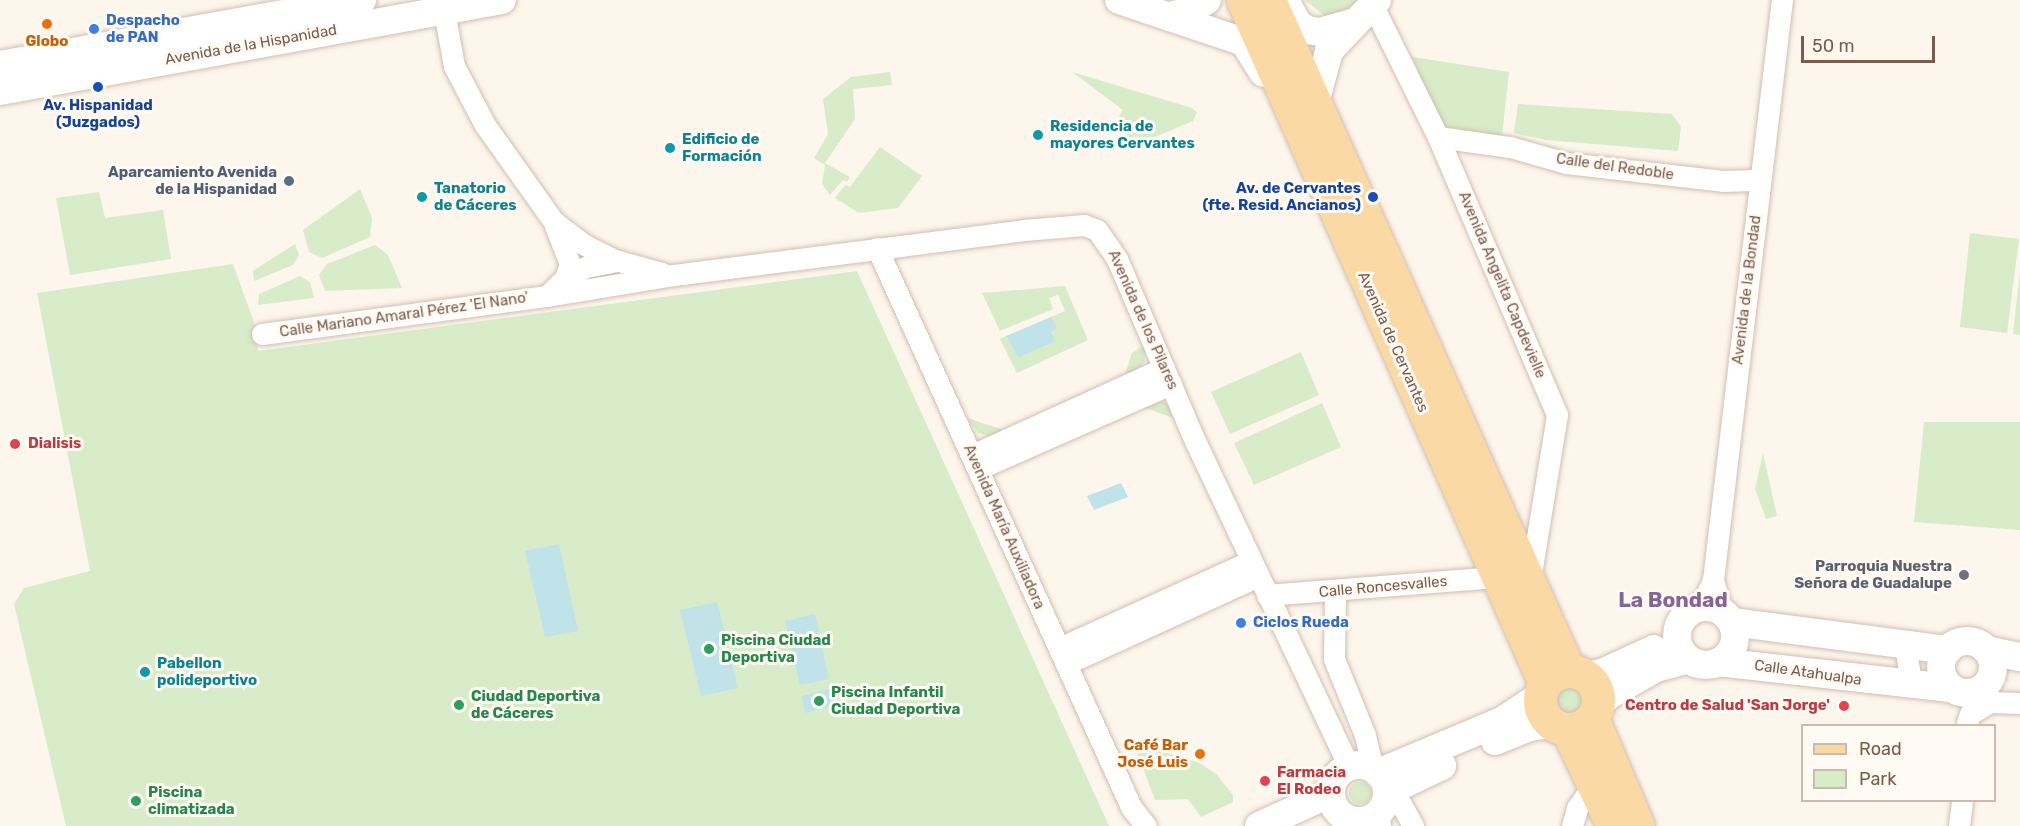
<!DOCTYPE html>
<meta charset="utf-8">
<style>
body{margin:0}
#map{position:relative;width:2020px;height:826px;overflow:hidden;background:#fdf6ec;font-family:Rubik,sans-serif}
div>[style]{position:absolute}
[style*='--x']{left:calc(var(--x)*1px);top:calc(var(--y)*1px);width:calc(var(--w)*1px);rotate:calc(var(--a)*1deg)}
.green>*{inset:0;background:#d8ecc9}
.round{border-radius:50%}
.water>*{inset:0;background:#bfe3e8}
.roads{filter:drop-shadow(0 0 2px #d1beb0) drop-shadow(0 0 2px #d1beb0)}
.minor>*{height:21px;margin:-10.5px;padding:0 10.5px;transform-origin:10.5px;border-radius:10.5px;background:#fff}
.secondary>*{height:28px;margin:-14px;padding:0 14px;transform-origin:14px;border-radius:14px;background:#fff}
.secondary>.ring{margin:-14px;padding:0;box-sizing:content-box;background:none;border:28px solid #fff;border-radius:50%}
.primary>*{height:33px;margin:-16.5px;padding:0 16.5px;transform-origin:16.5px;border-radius:16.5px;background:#fbd9a5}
.primary>.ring{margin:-16.5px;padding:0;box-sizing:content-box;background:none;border:33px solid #fbd9a5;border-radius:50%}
.dots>*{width:16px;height:16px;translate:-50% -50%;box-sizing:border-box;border:3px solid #fffaf3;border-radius:50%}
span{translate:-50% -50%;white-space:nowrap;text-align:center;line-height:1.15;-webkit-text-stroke:6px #fffaf3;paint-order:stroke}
.shop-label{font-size:15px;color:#366cbe;font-weight:700}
.left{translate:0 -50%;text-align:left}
.food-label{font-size:15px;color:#c56008;font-weight:700}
.right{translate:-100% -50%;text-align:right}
.street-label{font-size:15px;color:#7a5c4d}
.transit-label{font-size:15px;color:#164399;font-weight:700}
.culture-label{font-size:15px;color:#0d838f;font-weight:700}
.service-label{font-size:15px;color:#4e5e75;font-weight:700}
.health-label{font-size:15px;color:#be3a42;font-weight:700}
.worship-label{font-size:15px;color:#5b616d;font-weight:700}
.leisure-label{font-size:15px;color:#27864d;font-weight:700}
.district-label{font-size:21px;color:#846695;font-weight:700}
.legend{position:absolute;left:1801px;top:724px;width:195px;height:78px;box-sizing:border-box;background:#fffaf3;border:2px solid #cabbb1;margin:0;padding:8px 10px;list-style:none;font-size:18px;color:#7a5c4d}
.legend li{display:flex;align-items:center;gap:12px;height:30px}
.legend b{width:30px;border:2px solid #cabbb1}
.scale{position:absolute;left:1801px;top:36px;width:134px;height:27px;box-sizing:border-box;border:3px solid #7a5c4d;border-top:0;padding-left:8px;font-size:18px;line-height:21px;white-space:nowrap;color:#7a5c4d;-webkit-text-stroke:4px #fffaf3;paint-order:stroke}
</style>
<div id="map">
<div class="green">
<div style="clip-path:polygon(1305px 0,1358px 0,1341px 13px,1325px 16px)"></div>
<div style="clip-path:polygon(1413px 57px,1509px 72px,1502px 136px,1437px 127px)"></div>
<div style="clip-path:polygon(890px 72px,892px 85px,853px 89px,855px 119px,825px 163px,850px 177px,847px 182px,843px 180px,830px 195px,822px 184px,825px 165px,814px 158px,828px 134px,823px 99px,851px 77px)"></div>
<div style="clip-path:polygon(1072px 72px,1192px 108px,1197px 112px,1193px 121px,1136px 145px,1112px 128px,1123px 110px)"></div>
<div style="clip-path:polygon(1518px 104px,1672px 114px,1681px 127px,1678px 151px,1546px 140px,1514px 133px)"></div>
<div style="clip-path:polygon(880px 147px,922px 176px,898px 208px,859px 213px,835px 198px,845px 185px,850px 187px)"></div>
<div style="clip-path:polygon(360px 189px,372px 218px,370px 237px,322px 258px,309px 252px,303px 230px)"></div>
<div style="clip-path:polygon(99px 192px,105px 218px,163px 210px,171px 259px,70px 275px,56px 198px)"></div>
<div style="clip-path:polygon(1970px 233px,2019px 239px,2007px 333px,1960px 327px)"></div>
<div style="clip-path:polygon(295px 244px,299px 255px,293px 265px,254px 281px,253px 271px)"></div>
<div style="clip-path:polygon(375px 245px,388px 255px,402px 288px,325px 291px,319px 275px,327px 264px)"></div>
<div style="clip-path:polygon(233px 264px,254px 322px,258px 351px,857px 271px,1109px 826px,66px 826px,14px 604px,24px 588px,90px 571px,37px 293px)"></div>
<div style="clip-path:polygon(2020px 271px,2020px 335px,2013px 334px)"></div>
<div style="clip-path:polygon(300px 276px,310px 282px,314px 298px,258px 305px,259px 294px)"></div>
<div style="clip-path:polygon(1065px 286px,1088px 340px,1017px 373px,1000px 339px,1006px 336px,1018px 358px,1056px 341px,1051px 332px,1056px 329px,1051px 317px,1065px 311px,1058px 295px,1049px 298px,1053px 309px,1000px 331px,982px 293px)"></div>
<div style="clip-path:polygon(1145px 345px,1145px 361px,1130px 378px,1126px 371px,1132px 353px)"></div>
<div style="clip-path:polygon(1301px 352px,1319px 395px,1230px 434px,1211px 392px)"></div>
<div style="clip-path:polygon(1159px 400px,1169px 405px,1176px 414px,1171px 417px,1142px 407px)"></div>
<div style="clip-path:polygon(1322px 403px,1341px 447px,1254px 485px,1234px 443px)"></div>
<div style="clip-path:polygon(967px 418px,1001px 429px,1005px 436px,997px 438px,978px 433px)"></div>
<div style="clip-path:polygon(1924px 422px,2020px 422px,2020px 530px,1914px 522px)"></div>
<div style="clip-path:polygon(1763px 453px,1777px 516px,1766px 519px,1755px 489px)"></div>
<div class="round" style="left:1556px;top:686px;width:28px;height:28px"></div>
<div style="clip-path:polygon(1135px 748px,1161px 751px,1200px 763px,1217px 775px,1233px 795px,1233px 802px,1201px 817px,1188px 799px,1155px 800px)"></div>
<div class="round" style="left:1349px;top:782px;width:22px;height:22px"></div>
</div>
<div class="water">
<div style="clip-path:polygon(1051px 317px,1057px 329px,1051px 332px,1056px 341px,1018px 358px,1006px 336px)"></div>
<div style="clip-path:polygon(1121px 483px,1128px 497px,1094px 510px,1087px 496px)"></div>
<div style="clip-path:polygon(559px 544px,578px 631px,545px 637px,525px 551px)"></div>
<div style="clip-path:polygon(717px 602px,738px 688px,701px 696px,680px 610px)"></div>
<div style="clip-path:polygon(815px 614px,829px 679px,800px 685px,785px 621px)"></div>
<div style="clip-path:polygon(833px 688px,836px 705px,805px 713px,802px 696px)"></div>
</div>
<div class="roads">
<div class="minor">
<div style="--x:442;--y:0;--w:67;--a:79.7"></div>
<div style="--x:454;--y:66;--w:67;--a:62.3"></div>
<div style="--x:485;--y:125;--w:119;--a:54.6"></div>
<div style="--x:554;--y:222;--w:39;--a:37"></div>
<div style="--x:585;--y:245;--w:34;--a:27"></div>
<div style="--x:615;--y:260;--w:49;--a:15.5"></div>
<div style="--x:1372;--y:4;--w:148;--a:63.6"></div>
<div style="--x:1438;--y:137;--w:302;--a:66.8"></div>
<div style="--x:1557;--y:415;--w:167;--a:99.3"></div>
<div style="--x:1438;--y:137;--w:73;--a:7.9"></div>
<div style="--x:1510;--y:147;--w:58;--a:15.9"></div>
<div style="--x:1566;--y:163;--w:158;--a:6.5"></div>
<div style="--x:1723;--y:181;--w:37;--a:-2"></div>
<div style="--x:877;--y:248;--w:614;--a:65.56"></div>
<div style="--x:1131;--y:807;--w:24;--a:52"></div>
<div style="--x:565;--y:278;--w:24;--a:-28"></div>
<div style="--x:586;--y:267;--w:33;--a:-11"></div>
<div style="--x:547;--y:296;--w:129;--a:-9.4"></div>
<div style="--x:674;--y:275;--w:353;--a:-7.3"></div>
<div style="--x:1024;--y:230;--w:60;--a:-4.8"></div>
<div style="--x:1084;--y:225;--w:14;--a:21"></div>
<div style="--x:1097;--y:230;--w:35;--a:55"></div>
<div style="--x:1117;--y:259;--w:200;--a:66.8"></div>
<div style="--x:1196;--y:443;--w:358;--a:64.7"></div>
<div style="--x:262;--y:334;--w:288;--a:-7.6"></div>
<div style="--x:547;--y:296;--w:25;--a:-45"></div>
<div style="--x:565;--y:278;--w:15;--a:-70"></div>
<div style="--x:570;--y:264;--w:41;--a:-111.5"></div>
<div style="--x:972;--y:455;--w:211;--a:-24.4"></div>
<div style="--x:978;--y:469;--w:211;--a:-23.8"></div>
<div style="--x:1713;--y:580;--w:32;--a:74"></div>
<div style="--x:1335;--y:593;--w:66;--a:90.9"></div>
<div style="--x:1334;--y:659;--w:82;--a:67.8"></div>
<div style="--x:1365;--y:735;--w:35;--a:77"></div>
<div style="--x:1267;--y:595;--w:232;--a:-4.5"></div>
<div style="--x:1700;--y:607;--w:30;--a:-64"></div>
<div style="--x:1713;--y:580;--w:584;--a:-83.22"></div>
<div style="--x:1059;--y:648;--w:211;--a:-24.4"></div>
<div style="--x:1066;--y:664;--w:211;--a:-24.6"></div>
<div style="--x:1899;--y:685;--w:18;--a:-56"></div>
<div style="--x:1909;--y:670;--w:24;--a:-99"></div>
<div style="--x:1967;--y:722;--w:9;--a:-69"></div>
<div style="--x:1970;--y:714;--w:23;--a:-31"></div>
<div style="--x:1990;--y:702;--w:30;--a:2"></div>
<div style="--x:1387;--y:797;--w:16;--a:27"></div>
<div style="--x:1401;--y:804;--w:25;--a:61"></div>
<div style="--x:1379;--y:813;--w:13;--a:86"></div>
<div style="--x:1352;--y:820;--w:10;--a:37"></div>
<div style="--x:1572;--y:826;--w:19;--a:-74"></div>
<div style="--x:1577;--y:808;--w:29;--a:-55"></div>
<div style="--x:1959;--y:826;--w:26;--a:-83"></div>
</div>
<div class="secondary">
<div style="--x:1119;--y:0;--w:132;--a:18.6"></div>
<div style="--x:1244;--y:42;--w:36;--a:58"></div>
<div style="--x:1285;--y:0;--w:26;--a:62"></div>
<div style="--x:1297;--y:23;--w:12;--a:35"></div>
<div style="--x:1307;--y:30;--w:13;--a:9"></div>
<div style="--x:1320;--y:32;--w:33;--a:-16"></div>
<div style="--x:1170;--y:16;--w:18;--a:-13"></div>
<div style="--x:1188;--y:12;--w:22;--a:-32"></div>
<div style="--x:0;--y:65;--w:368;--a:-10.2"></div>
<div style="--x:0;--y:91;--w:510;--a:-10.27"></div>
<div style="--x:1315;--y:103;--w:54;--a:-74.9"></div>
<div style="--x:1329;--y:51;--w:70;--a:-46.7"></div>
<div class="ring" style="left:1677px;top:607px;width:30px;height:30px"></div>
<div style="--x:1732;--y:622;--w:218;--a:7.4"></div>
<div class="ring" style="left:1941px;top:641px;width:24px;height:24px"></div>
<div style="--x:1986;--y:650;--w:35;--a:12"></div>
<div style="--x:1718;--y:662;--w:234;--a:6.4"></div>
<div style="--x:1584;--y:676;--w:18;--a:-9"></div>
<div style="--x:1602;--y:673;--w:57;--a:-24.8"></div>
<div style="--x:1597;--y:707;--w:17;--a:-45"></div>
<div style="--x:1609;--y:695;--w:54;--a:-29.9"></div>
<div style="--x:1656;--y:668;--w:34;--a:-15"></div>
<div style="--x:1495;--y:741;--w:38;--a:-22"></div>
<div style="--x:1530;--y:727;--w:22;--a:-8"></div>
<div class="ring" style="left:1331px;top:765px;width:28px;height:28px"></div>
<div style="--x:1378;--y:773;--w:134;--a:-22.8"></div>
<div style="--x:1502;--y:721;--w:45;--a:-33.3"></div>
<div style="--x:1387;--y:792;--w:61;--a:-25.3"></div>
<div style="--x:1259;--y:826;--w:79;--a:-24.6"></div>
</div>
<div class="primary">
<div style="--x:1243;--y:0;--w:747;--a:66.15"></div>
<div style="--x:1269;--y:0;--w:735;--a:65.91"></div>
<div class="ring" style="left:1540px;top:671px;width:25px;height:25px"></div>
<div style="--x:1592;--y:718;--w:117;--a:66.9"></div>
<div style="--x:1567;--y:729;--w:107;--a:64.6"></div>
</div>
</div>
<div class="dots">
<div style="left:47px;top:24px;background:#e8710a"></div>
<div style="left:94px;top:29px;background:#3f7fe0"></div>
<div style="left:98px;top:87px;background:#1a4fb4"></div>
<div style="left:1038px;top:135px;background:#0f9aa8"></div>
<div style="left:670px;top:148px;background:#0f9aa8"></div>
<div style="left:289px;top:181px;background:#5c6f8a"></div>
<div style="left:422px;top:197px;background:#0f9aa8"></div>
<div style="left:1373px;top:197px;background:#1a4fb4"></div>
<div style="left:15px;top:444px;background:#e0444e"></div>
<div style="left:1964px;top:575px;background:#6b7280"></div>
<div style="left:1241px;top:623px;background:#3f7fe0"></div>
<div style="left:709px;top:649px;background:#2e9e5b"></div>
<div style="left:145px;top:672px;background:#0f9aa8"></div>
<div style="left:819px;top:701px;background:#2e9e5b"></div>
<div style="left:459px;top:705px;background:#2e9e5b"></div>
<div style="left:1844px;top:706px;background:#e0444e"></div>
<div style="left:1200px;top:754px;background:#e8710a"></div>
<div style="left:1265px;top:781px;background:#e0444e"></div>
<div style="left:136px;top:801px;background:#2e9e5b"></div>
</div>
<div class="shop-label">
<span class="left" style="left:106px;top:29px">Despacho<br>de PAN</span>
<span class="left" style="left:1253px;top:623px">Ciclos Rueda</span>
</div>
<div class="food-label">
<span style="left:47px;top:42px">Globo</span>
<span class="right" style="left:1188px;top:754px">Café Bar<br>José Luis</span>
</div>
<div class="street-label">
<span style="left:251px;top:45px;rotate:-10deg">Avenida de la Hispanidad</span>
<span style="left:1615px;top:167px;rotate:8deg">Calle del Redoble</span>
<span style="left:1502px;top:285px;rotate:67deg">Avenida Angelita Capdevielle</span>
<span style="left:1747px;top:290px;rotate:-83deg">Avenida de la Bondad</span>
<span style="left:404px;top:315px;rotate:-8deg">Calle Mariano Amaral Pérez 'El Nano'</span>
<span style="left:1143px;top:320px;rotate:66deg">Avenida de los Pilares</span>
<span style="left:1393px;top:342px;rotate:66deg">Avenida de Cervantes</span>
<span style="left:1004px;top:527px;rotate:66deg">Avenida María Auxiliadora</span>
<span style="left:1383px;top:587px;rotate:-5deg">Calle Roncesvalles</span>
<span style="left:1808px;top:673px;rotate:8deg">Calle Atahualpa</span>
</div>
<div class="transit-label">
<span style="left:98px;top:114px">Av. Hispanidad<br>(Juzgados)</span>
<span class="right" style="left:1361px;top:197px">Av. de Cervantes<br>(fte. Resid. Ancianos)</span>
</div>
<div class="culture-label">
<span class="left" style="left:1050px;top:135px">Residencia de<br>mayores Cervantes</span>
<span class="left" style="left:682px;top:148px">Edificio de<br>Formación</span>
<span class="left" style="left:434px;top:197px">Tanatorio<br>de Cáceres</span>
<span class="left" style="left:157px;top:672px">Pabellon<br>polideportivo</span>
</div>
<div class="service-label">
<span class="right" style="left:277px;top:181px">Aparcamiento Avenida<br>de la Hispanidad</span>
</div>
<div class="health-label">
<span class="left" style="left:28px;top:444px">Dialisis</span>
<span class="right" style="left:1830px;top:706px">Centro de Salud 'San Jorge'</span>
<span class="left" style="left:1277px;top:781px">Farmacia<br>El Rodeo</span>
</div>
<div class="worship-label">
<span class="right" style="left:1952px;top:575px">Parroquia Nuestra<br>Señora de Guadalupe</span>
</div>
<div class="leisure-label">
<span class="left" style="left:721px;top:649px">Piscina Ciudad<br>Deportiva</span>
<span class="left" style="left:831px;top:701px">Piscina Infantil<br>Ciudad Deportiva</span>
<span class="left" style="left:471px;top:705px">Ciudad Deportiva<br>de Cáceres</span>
<span class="left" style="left:148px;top:801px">Piscina<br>climatizada</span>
</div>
<div class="district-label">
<span style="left:1673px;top:600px">La Bondad</span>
</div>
<ul class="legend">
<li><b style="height:8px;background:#fbd9a5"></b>Road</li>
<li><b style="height:16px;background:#d8ecc9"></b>Park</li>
</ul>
<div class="scale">50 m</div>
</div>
